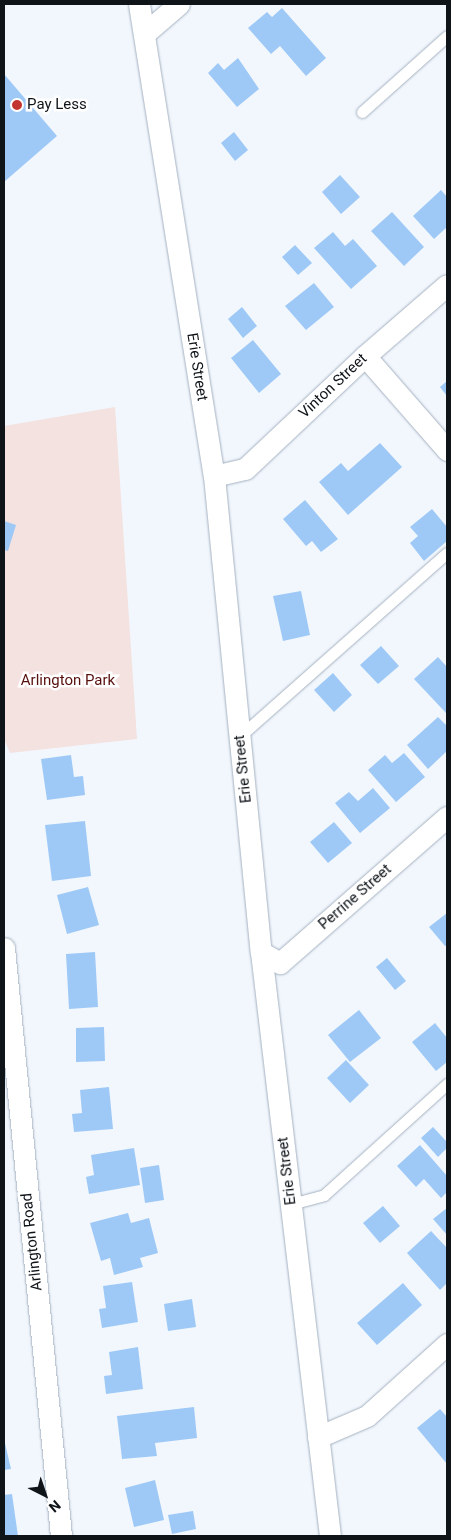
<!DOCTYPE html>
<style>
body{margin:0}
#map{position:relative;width:451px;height:1540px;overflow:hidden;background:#f2f7fd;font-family:Roboto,sans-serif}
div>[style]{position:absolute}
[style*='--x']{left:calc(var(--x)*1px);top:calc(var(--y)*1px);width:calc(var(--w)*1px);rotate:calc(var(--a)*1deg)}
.green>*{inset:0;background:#f3e2e0}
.building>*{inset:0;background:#9ec9f7}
.roads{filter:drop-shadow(0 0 1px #a4b1c0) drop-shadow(0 0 1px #a4b1c0)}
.service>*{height:11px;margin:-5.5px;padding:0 5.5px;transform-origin:5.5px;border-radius:5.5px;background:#fff}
.minor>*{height:21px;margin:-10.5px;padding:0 10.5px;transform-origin:10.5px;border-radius:10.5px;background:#fff}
.dots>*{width:14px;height:14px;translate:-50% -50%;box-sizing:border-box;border:2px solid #fff;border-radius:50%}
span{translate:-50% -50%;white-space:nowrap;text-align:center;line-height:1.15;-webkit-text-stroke:5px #fff;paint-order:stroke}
.poi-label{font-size:15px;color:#0f1419}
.left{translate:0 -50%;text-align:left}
.street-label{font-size:15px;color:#0f1419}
.park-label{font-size:15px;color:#58100e}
.frame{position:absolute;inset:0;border:5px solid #0f1419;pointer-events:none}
.north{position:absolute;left:20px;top:1470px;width:50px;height:50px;-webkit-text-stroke:4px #fff;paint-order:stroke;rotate:139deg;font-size:14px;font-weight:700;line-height:20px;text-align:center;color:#0f1419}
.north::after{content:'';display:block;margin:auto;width:18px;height:22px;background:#0f1419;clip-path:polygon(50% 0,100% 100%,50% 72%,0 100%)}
</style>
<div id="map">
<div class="green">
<div style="clip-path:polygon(115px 407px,137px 739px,10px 753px,4px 739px,4px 426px)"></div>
</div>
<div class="building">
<div style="clip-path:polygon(282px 8px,326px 58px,306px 76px,280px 46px,271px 54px,248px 28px,267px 12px,272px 17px)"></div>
<div style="clip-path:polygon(238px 58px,259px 89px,237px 107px,208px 73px,218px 63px,224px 70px)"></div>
<div style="clip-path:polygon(4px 74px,57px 136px,4px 182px)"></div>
<div style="clip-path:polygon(234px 132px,248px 150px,235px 161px,221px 143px)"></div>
<div style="clip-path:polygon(340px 175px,360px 197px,341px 214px,322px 192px)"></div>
<div style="clip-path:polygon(441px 190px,447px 197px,447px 227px,434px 239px,413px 216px)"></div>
<div style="clip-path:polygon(392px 212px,424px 247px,404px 266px,371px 231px)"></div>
<div style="clip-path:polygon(333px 232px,345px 246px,353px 239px,377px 266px,351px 289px,314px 248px)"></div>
<div style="clip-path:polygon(295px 245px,312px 263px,298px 275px,282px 257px)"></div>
<div style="clip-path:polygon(314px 283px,334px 307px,306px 330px,285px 306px)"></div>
<div style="clip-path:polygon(242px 307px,257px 326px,243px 338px,228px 319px)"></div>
<div style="clip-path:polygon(253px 340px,281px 374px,259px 393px,231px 358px)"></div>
<div style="clip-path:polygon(447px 381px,447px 396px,440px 387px)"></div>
<div style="clip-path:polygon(380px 443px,402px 467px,348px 515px,319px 482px,341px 463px,348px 471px)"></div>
<div style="clip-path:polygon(305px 500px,338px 539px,321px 552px,312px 541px,306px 546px,283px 519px)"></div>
<div style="clip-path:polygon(432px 509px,447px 527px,447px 541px,424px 561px,410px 543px,418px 536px,410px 527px)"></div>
<div style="clip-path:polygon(4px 521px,16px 525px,8px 551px,4px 550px)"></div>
<div style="clip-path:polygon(301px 591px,310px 635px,283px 641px,273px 596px)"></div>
<div style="clip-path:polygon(381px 646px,399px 666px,378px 684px,360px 665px)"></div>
<div style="clip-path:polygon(438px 657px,447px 667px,447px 714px,414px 679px)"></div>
<div style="clip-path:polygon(333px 673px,352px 695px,334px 712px,314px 690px)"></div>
<div style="clip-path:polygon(438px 717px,447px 726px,447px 751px,428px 769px,407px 745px)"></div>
<div style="clip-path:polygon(404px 753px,425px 777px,396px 802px,368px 770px,385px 755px,392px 763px)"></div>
<div style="clip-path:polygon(71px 755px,74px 777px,83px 776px,85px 795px,47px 800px,41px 759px)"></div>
<div style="clip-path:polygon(373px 788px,390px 808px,360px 833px,335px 803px,349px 792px,358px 801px)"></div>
<div style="clip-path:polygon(85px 821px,91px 876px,52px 881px,45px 825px)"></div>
<div style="clip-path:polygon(334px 822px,352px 843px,328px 863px,310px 842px)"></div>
<div style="clip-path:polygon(88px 887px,99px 925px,67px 934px,57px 895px)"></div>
<div style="clip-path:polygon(447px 913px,447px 945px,445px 946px,429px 927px)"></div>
<div style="clip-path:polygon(95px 952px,98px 1007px,69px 1009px,66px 954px)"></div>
<div style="clip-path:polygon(387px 958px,406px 981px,395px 990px,376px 967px)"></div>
<div style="clip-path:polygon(359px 1010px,381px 1038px,350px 1062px,328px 1035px)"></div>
<div style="clip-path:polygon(435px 1023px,447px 1038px,447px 1062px,436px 1071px,412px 1042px)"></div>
<div style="clip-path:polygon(104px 1027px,105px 1061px,76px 1062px,76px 1028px)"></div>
<div style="clip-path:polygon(346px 1060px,369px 1085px,350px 1103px,327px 1078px)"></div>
<div style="clip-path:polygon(109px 1087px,113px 1129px,74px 1132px,72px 1114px,82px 1113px,80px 1090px)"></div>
<div style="clip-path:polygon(433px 1127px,447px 1142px,447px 1148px,438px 1157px,421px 1138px)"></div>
<div style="clip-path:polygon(420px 1145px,447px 1176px,447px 1192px,441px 1198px,424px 1179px,416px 1187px,397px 1166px)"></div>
<div style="clip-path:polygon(134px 1148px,140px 1185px,89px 1194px,86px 1177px,94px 1175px,91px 1155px)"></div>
<div style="clip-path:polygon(159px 1165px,164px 1200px,145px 1203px,140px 1168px)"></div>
<div style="clip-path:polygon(383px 1206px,400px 1226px,380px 1243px,363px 1223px)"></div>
<div style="clip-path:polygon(447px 1208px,447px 1235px,433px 1219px)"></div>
<div style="clip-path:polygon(128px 1213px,131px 1223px,149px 1218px,158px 1253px,140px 1258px,143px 1267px,114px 1275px,110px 1258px,101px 1261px,90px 1223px)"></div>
<div style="clip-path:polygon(431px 1231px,447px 1248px,447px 1283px,440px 1290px,407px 1253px)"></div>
<div style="clip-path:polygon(132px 1282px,138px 1322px,102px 1328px,99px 1309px,106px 1308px,103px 1286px)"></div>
<div style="clip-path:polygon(403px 1283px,422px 1305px,377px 1345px,357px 1323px)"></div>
<div style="clip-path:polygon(192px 1299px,196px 1327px,168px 1331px,164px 1304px)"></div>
<div style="clip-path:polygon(138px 1347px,143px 1389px,106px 1394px,104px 1376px,112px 1375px,109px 1352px)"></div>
<div style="clip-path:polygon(194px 1407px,197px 1438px,155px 1443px,157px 1456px,122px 1459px,117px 1416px)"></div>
<div style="clip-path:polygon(440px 1409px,447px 1417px,447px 1464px,417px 1428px)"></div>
<div style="clip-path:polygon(4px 1439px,11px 1469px,4px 1470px)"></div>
<div style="clip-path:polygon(155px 1480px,164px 1520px,134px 1527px,125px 1488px)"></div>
<div style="clip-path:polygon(12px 1494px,18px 1536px,4px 1536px,4px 1495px)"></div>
<div style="clip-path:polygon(193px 1511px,196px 1529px,172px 1534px,168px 1515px)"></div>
</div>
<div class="roads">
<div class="service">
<div style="--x:362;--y:112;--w:114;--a:-41.8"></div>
<div style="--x:240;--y:736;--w:276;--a:-41.5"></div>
<div style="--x:291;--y:1204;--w:34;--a:-15"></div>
<div style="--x:324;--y:1195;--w:166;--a:-42.1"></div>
</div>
<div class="minor">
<div style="--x:139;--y:4;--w:478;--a:81"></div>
<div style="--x:214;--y:476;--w:478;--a:84.4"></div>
<div style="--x:261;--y:952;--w:588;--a:83.26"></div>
<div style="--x:144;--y:34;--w:46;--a:-40.6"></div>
<div style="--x:365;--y:356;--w:125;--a:48.9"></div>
<div style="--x:214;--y:476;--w:32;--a:-13"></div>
<div style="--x:245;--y:469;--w:165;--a:-43.3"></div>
<div style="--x:365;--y:356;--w:108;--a:-40.9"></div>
<div style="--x:4;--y:948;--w:591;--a:84.46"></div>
<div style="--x:261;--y:952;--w:22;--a:30"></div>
<div style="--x:280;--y:963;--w:222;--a:-41.2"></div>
<div style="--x:318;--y:1437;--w:53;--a:-23.2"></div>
<div style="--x:367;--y:1416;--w:108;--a:-42"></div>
</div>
</div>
<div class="dots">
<div style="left:17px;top:105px;background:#c33530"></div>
</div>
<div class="poi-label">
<span class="left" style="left:27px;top:105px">Pay Less</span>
</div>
<div class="street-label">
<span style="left:197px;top:367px;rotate:81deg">Erie Street</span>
<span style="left:333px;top:386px;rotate:-43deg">Vinton Street</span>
<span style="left:243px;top:769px;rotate:-96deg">Erie Street</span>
<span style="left:355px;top:897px;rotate:-41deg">Perrine Street</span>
<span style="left:287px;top:1171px;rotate:-97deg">Erie Street</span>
<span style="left:32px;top:1242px;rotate:-96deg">Arlington Road</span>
</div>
<div class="park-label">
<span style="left:68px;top:681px">Arlington Park</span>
</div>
<div class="frame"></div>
<div class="north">N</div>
</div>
